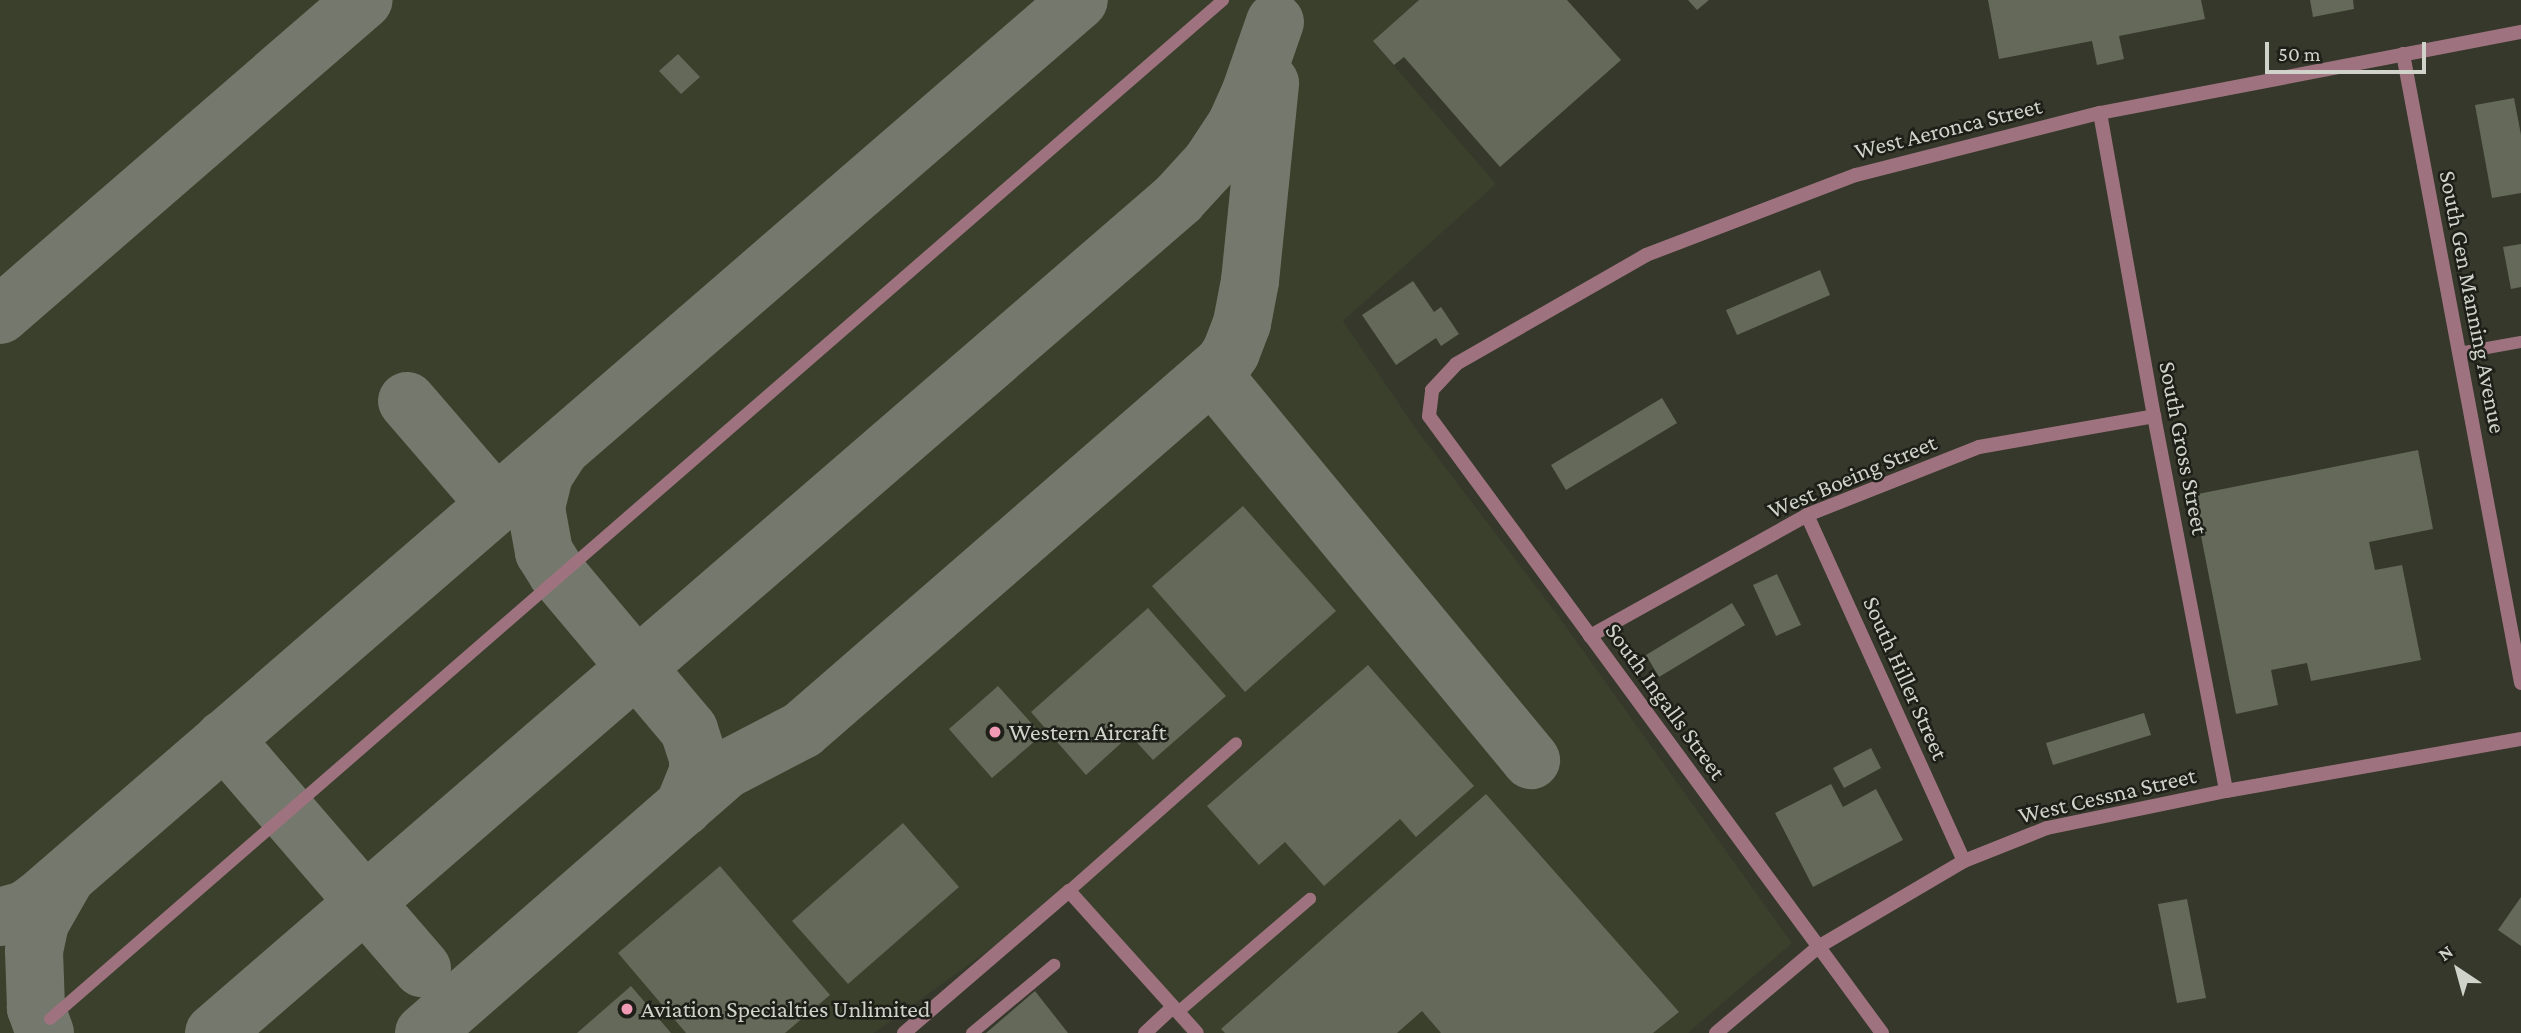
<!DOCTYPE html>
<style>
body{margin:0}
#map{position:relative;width:2521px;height:1033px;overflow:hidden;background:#35382a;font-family:"Crimson Pro",serif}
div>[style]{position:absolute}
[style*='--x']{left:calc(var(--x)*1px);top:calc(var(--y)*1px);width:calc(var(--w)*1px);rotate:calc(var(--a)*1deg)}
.built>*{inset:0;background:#3a402b}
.taxiway>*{height:58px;margin:-29px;padding:0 29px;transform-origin:29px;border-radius:29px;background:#75786c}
.building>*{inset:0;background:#646959}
.lane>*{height:12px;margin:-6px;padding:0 6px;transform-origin:6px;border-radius:6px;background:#9e737f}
.street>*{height:14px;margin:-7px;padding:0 7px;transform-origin:7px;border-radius:7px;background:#9e737f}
.dots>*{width:19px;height:19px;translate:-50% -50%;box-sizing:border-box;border:4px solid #1d1f18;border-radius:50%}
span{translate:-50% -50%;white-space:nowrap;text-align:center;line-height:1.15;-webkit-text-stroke:5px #1d1f18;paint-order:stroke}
.street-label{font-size:24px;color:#d0d3ca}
.poi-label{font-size:24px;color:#d0d3ca}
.left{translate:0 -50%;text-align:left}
.north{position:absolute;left:2423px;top:935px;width:70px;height:70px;-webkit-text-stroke:5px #1d1f18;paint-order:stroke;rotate:324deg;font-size:19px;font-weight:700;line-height:28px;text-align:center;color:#d0d3ca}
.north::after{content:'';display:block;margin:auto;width:24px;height:32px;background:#d0d3ca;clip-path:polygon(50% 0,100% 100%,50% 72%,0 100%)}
.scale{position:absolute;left:2265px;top:42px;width:161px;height:32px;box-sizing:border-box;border:4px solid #d0d3ca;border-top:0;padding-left:9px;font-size:21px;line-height:24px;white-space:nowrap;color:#d0d3ca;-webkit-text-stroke:5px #1d1f18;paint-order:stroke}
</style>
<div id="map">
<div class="built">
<div style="clip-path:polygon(0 0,1419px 0,1373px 41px,1496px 184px,1343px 321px,1416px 429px,1557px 614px,1792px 943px,1688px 1033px,1185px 1033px,1069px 892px,874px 1033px,0 1033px)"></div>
</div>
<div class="taxiway">
<div style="--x:0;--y:315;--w:481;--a:-40.9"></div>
<div style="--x:1212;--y:374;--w:501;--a:50.43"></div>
<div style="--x:407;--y:401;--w:136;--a:49.2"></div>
<div style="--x:560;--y:450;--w:30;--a:123"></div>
<div style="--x:544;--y:475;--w:34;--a:104"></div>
<div style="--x:536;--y:508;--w:45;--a:79.7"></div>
<div style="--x:544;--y:552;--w:25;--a:58"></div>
<div style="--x:557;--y:573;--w:205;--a:49.9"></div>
<div style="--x:689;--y:730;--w:28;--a:72"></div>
<div style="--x:698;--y:757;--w:15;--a:90"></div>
<div style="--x:698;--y:772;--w:38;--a:112"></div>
<div style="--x:224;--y:739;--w:303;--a:49.2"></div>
<div style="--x:0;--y:917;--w:26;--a:-16"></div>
<div style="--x:25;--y:910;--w:17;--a:-36"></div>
<div style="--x:39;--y:900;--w:1375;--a:-40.87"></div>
<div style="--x:45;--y:1033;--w:27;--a:-110"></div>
<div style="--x:36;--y:1008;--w:57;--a:-92"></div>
<div style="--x:34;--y:951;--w:29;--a:-78"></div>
<div style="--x:40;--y:923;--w:51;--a:-60.4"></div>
<div style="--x:214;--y:1033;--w:1275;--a:-40.86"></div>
<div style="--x:1178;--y:199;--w:49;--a:-47.5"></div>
<div style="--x:1211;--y:163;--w:45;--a:-56.7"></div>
<div style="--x:1236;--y:125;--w:37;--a:-66"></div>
<div style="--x:1251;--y:91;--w:73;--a:-70.8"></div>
<div style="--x:424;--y:1033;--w:402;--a:-41.1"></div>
<div style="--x:727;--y:769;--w:85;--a:-27.5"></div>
<div style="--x:802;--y:730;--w:558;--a:-41"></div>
<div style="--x:1223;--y:364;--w:14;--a:-56"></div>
<div style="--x:1231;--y:352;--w:31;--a:-69"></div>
<div style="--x:1242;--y:323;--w:43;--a:-79.2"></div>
<div style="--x:1250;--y:281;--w:199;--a:-84.2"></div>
</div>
<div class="building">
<div style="clip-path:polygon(1419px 0,1567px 0,1621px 60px,1500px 167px,1404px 57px,1394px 65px,1373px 41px)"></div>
<div style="clip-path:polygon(1688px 0,1709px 0,1697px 10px)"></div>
<div style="clip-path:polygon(1988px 0,2201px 0,2205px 19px,2119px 36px,2124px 59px,2097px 65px,2092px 41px,1999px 59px)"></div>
<div style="clip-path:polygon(2310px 0,2353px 0,2354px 9px,2313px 17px)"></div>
<div style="clip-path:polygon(678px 54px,700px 77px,681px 94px,659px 71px)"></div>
<div style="clip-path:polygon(2514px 98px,2521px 135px,2521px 193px,2492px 198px,2475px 105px)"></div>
<div style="clip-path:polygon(2521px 244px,2521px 287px,2511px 289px,2503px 247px)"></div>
<div style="clip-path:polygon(1820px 270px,1830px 295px,1737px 335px,1726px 310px)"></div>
<div style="clip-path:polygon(1413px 281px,1434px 312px,1441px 307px,1459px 334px,1441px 346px,1436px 338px,1396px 365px,1362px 315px)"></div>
<div style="clip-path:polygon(1662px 398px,1677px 423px,1566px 490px,1551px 465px)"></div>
<div style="clip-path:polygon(2418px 450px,2433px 529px,2369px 542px,2375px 570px,2402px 565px,2421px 660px,2311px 681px,2307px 663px,2271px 670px,2278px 705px,2236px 714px,2193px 495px)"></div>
<div style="clip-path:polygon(1243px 506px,1336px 611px,1245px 692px,1152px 586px)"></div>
<div style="clip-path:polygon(1777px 574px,1801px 625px,1776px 636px,1753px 585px)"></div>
<div style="clip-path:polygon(1732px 603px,1745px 625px,1659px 677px,1646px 655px)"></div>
<div style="clip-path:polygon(1148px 608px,1226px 696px,1153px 760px,1130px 735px,1086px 775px,1031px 712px)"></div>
<div style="clip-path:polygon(1368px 665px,1474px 786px,1416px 837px,1400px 819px,1324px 886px,1285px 842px,1259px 865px,1207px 806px)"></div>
<div style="clip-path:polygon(998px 686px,1042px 735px,992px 778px,949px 729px)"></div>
<div style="clip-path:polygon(2144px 713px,2151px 735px,2053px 765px,2046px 743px)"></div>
<div style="clip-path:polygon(1871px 748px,1881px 768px,1844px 788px,1833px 768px)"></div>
<div style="clip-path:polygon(1831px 784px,1843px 807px,1876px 789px,1903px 840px,1813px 887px,1775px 813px)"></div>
<div style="clip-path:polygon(1486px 794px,1679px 1012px,1653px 1033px,1441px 1033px,1422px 1011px,1397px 1033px,1225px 1033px,1221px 1029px)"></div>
<div style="clip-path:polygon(903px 823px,959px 887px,848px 984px,792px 921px)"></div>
<div style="clip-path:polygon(720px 866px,830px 995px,785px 1033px,686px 1033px,618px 953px)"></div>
<div style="clip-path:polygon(2521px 897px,2521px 946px,2498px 930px)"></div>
<div style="clip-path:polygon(2187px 899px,2206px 998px,2177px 1003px,2158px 904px)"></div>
<div style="clip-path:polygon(631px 986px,671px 1033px,577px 1033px)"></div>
<div style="clip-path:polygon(1035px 991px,1068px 1033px,986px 1033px)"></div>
</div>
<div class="lane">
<div style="--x:2459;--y:353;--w:63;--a:-10.1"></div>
<div style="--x:1069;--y:891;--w:223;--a:-41.5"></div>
<div style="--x:1178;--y:1012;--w:174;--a:-40.6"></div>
<div style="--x:50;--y:1019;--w:1554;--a:-40.98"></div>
<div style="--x:972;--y:1033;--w:107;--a:-39.7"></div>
</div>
<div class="street">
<div style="--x:2403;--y:54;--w:640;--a:79.37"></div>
<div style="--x:2100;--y:113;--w:308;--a:79.9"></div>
<div style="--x:2154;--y:416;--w:382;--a:79.1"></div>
<div style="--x:1807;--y:515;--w:380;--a:65.6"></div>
<div style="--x:1590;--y:636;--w:248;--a:-29.1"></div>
<div style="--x:1807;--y:515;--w:185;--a:-21.6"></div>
<div style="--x:1979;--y:447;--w:178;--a:-10"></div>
<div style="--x:904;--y:1033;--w:218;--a:-40.7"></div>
<div style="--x:1069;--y:891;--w:191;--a:48"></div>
<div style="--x:1145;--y:1033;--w:38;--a:-43"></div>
<div style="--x:1716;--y:1033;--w:133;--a:-40.1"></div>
<div style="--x:1818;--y:947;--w:169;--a:-30.5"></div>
<div style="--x:1964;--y:861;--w:89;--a:-21.7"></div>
<div style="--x:2047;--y:828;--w:183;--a:-11.7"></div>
<div style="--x:2226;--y:791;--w:300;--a:-10"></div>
<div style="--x:1882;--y:1033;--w:765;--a:-126.29"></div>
<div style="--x:1429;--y:416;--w:26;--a:-83"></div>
<div style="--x:1432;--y:390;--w:35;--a:-47"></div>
<div style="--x:1456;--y:364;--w:219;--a:-29.8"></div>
<div style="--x:1646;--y:255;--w:225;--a:-20.9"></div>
<div style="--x:1856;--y:175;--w:252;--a:-14.3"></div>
<div style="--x:2100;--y:113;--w:429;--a:-10.9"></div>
</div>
<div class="dots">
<div style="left:995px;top:732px;background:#f09ab5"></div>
<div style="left:627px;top:1009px;background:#f09ab5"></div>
</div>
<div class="street-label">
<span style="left:1948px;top:128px;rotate:-14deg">West Aeronca Street</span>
<span style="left:2473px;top:302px;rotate:79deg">South Gen Manning Avenue</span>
<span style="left:2184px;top:448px;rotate:79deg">South Gross Street</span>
<span style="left:1852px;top:476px;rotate:-23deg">West Boeing Street</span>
<span style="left:1906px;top:678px;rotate:66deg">South Hiller Street</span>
<span style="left:1666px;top:701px;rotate:54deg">South Ingalls Street</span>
<span style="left:2107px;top:795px;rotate:-13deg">West Cessna Street</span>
</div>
<div class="poi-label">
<span class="left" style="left:1009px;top:732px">Western Aircraft</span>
<span class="left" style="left:641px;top:1009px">Aviation Specialties Unlimited</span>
</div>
<div class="north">N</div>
<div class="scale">50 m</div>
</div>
